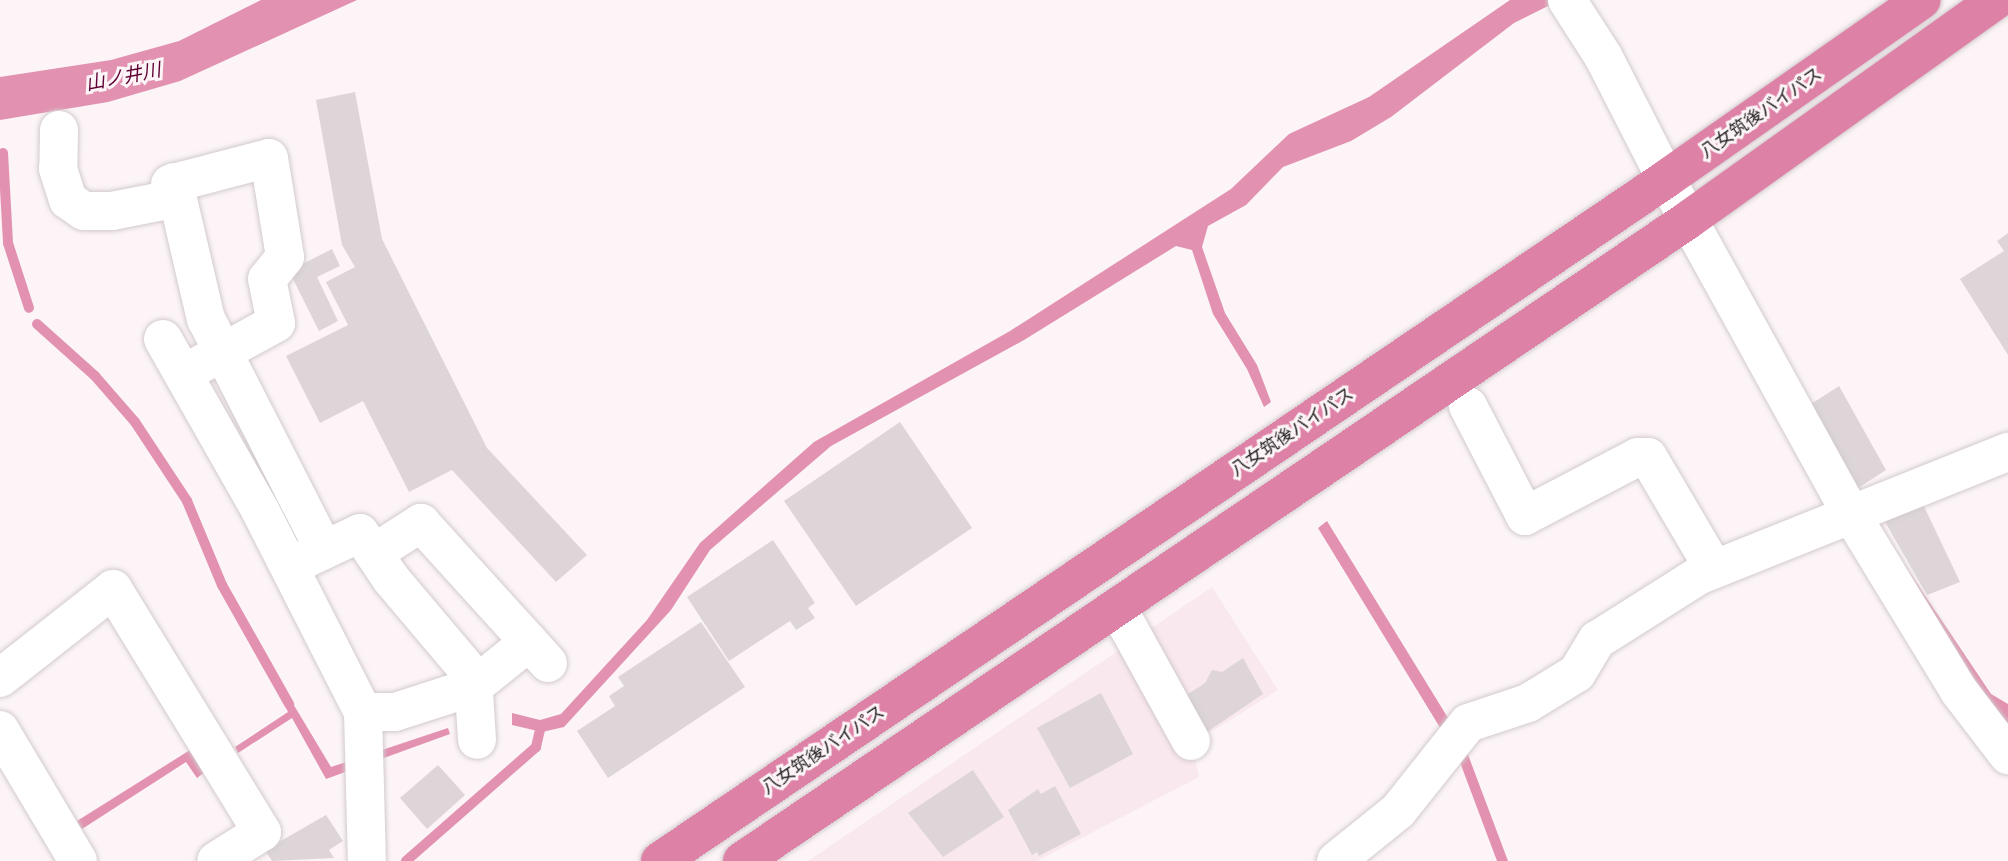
<!DOCTYPE html>
<meta charset="utf-8">
<style>
body{margin:0}
#map{position:relative;width:2008px;height:861px;overflow:hidden;background:#fcf4f6;font-family:"Titillium Web","Noto Sans JP",sans-serif}
div>[style]{position:absolute}
[style*='--x']{left:calc(var(--x)*1px);top:calc(var(--y)*1px);width:calc(var(--w)*1px);rotate:calc(var(--a)*1deg)}
.built>*{inset:0;background:#f9e8ee}
.water>*{inset:0;background:#e292b0}
.stream>*{height:10px;margin:-5px;padding:0 5px;transform-origin:5px;border-radius:5px;background:#e292b0}
.building>*{inset:0;background:#ddd5d8}
.roads{filter:drop-shadow(0 0 2px #d2cacd) drop-shadow(0 0 2px #d2cacd)}
.minor>*{height:38px;margin:-19px;padding:0 19px;transform-origin:19px;border-radius:19px;background:#fff}
.highway>*{height:38px;margin:-19px;padding:0 19px;transform-origin:19px;border-radius:19px;background:#de81a6}
span{translate:-50% -50%;white-space:nowrap;text-align:center;line-height:1.15;-webkit-text-stroke:6px #fcf4f6;paint-order:stroke}
.street-label{font-size:18px;color:#292627}
.water-label{font-size:19px;color:#5f0034;font-style:italic}
</style>
<div id="map">
<div class="built">
<div style="clip-path:polygon(1212px 587px,1278px 690px,1192px 744px,1199px 777px,1037px 861px,808px 861px)"></div>
</div>
<div class="water">
<div style="clip-path:polygon(261px 0,357px 0,180px 81px,108px 102px,0 120px,0 77px,111px 60px,179px 41px)"></div>
<div style="clip-path:polygon(1510px 0,1560px 0,1514px 23px,1391px 117px,1351px 141px,1283px 167px,1246px 205px,1208px 226px,1202px 247px,1225px 313px,1257px 365px,1271px 402px,1264px 407px,1247px 369px,1213px 314px,1192px 250px,1176px 246px,1024px 340px,831px 446px,710px 550px,671px 610px,564px 727px,542px 732px,512px 725px,512px 713px,540px 720px,561px 714px,647px 620px,700px 543px,814px 442px,1010px 331px,1231px 189px,1289px 134px,1369px 97px)"></div>
<div style="clip-path:polygon(1327px 521px,1464px 744px,1508px 861px,1497px 861px,1458px 757px,1318px 528px)"></div>
<div style="clip-path:polygon(1879px 527px,1991px 694px,2008px 704px,2008px 726px,1997px 719px)"></div>
<div style="clip-path:polygon(286px 692px,331px 767px,448px 728px,450px 734px,326px 779px,292px 718px,238px 753px,235px 747px,288px 712px,280px 696px)"></div>
<div style="clip-path:polygon(190px 750px,205px 772px,197px 778px,186px 762px,82px 829px,77px 821px)"></div>
</div>
<div class="stream">
<div style="--x:3;--y:153;--w:90;--a:86.8"></div>
<div style="--x:8;--y:243;--w:68;--a:72.1"></div>
<div style="--x:37;--y:324;--w:78;--a:41.9"></div>
<div style="--x:95;--y:376;--w:61;--a:49"></div>
<div style="--x:135;--y:422;--w:95;--a:56.6"></div>
<div style="--x:187;--y:501;--w:91;--a:67.4"></div>
<div style="--x:222;--y:585;--w:137;--a:60.6"></div>
<div style="--x:406;--y:861;--w:173;--a:-41.2"></div>
<div style="--x:536;--y:747;--w:22;--a:-77"></div>
</div>
<div class="building">
<div style="clip-path:polygon(355px 92px,382px 239px,487px 448px,587px 555px,556px 582px,452px 470px,409px 492px,363px 401px,320px 423px,286px 356px,348px 325px,326px 282px,355px 267px,342px 245px,316px 100px)"></div>
<div style="clip-path:polygon(2008px 233px,2008px 355px,1960px 279px,2004px 251px,1997px 241px)"></div>
<div style="clip-path:polygon(332px 249px,340px 266px,317px 277px,338px 321px,319px 331px,289px 271px)"></div>
<div style="clip-path:polygon(1839px 386px,1886px 470px,1855px 490px,1808px 406px)"></div>
<div style="clip-path:polygon(900px 422px,972px 528px,856px 606px,784px 501px)"></div>
<div style="clip-path:polygon(1921px 500px,1960px 582px,1927px 595px,1884px 520px)"></div>
<div style="clip-path:polygon(773px 540px,815px 603px,808px 608px,815px 618px,796px 630px,790px 621px,729px 661px,687px 597px)"></div>
<div style="clip-path:polygon(701px 622px,745px 687px,608px 778px,577px 731px,615px 706px,609px 696px,624px 686px,618px 677px)"></div>
<div style="clip-path:polygon(1243px 658px,1263px 694px,1207px 732px,1182px 698px,1205px 683px,1212px 670px,1222px 672px)"></div>
<div style="clip-path:polygon(1101px 693px,1133px 754px,1070px 788px,1037px 728px)"></div>
<div style="clip-path:polygon(438px 765px,465px 795px,427px 829px,400px 798px)"></div>
<div style="clip-path:polygon(973px 770px,1004px 817px,943px 857px,908px 813px)"></div>
<div style="clip-path:polygon(1055px 786px,1081px 834px,1039px 856px,1037px 852px,1032px 855px,1008px 810px,1038px 789px,1041px 794px)"></div>
<div style="clip-path:polygon(326px 815px,343px 841px,329px 850px,334px 858px,272px 861px,265px 850px)"></div>
</div>
<div class="roads">
<div class="minor">
<div style="--x:1567;--y:0;--w:67;--a:57.3"></div>
<div style="--x:1603;--y:56;--w:138;--a:62.9"></div>
<div style="--x:1666;--y:179;--w:383;--a:61.1"></div>
<div style="--x:1851;--y:514;--w:207;--a:58.6"></div>
<div style="--x:1959;--y:691;--w:81;--a:52.6"></div>
<div style="--x:59;--y:130;--w:39;--a:91"></div>
<div style="--x:58;--y:169;--w:33;--a:72"></div>
<div style="--x:68;--y:200;--w:19;--a:35"></div>
<div style="--x:84;--y:211;--w:28;--a:0"></div>
<div style="--x:112;--y:211;--w:67;--a:-11.1"></div>
<div style="--x:174;--y:182;--w:141;--a:76.9"></div>
<div style="--x:206;--y:319;--w:257;--a:62.9"></div>
<div style="--x:170;--y:184;--w:102;--a:-14.7"></div>
<div style="--x:269;--y:158;--w:100;--a:80.8"></div>
<div style="--x:285;--y:257;--w:28;--a:129"></div>
<div style="--x:267;--y:279;--w:45;--a:78.4"></div>
<div style="--x:276;--y:323;--w:85;--a:151.3"></div>
<div style="--x:163;--y:339;--w:197;--a:60.4"></div>
<div style="--x:260;--y:510;--w:227;--a:63"></div>
<div style="--x:363;--y:712;--w:149;--a:88.5"></div>
<div style="--x:1468;--y:406;--w:124;--a:62.6"></div>
<div style="--x:1525;--y:516;--w:127;--a:-27.6"></div>
<div style="--x:1638;--y:457;--w:10;--a:0"></div>
<div style="--x:1648;--y:457;--w:130;--a:59.5"></div>
<div style="--x:374;--y:553;--w:56;--a:-32.6"></div>
<div style="--x:421;--y:523;--w:189;--a:47.8"></div>
<div style="--x:301;--y:561;--w:65;--a:-25.4"></div>
<div style="--x:360;--y:533;--w:55;--a:56"></div>
<div style="--x:391;--y:579;--w:127;--a:49.8"></div>
<div style="--x:473;--y:676;--w:64;--a:86.4"></div>
<div style="--x:1117;--y:607;--w:153;--a:61.1"></div>
<div style="--x:0;--y:678;--w:144;--a:-38.2"></div>
<div style="--x:113;--y:589;--w:285;--a:58.5"></div>
<div style="--x:262;--y:832;--w:54;--a:147.8"></div>
<div style="--x:363;--y:712;--w:32;--a:0"></div>
<div style="--x:395;--y:712;--w:82;--a:-17.8"></div>
<div style="--x:473;--y:687;--w:72;--a:-38.8"></div>
<div style="--x:0;--y:730;--w:152;--a:59.2"></div>
<div style="--x:1336;--y:861;--w:80;--a:-38.9"></div>
<div style="--x:1398;--y:811;--w:112;--a:-51.5"></div>
<div style="--x:1468;--y:723;--w:63;--a:-18.4"></div>
<div style="--x:1528;--y:703;--w:57;--a:-31.5"></div>
<div style="--x:1577;--y:673;--w:39;--a:-59"></div>
<div style="--x:1597;--y:640;--w:122;--a:-32.3"></div>
<div style="--x:1700;--y:575;--w:332;--a:-21.8"></div>
</div>
<div class="highway">
<div style="--x:660;--y:861;--w:1215;--a:-34.13"></div>
<div style="--x:1666;--y:179;--w:312;--a:-35"></div>
<div style="--x:742;--y:861;--w:1143;--a:-34.12"></div>
<div style="--x:1688;--y:220;--w:379;--a:-35.5"></div>
</div>
</div>
<div class="street-label">
<span style="left:1761px;top:113px;rotate:-35deg">八女筑後バイパス</span>
<span style="left:1292px;top:432px;rotate:-34deg">八女筑後バイパス</span>
<span style="left:823px;top:750px;rotate:-34deg">八女筑後バイパス</span>
</div>
<div class="water-label">
<span style="left:123px;top:76px;rotate:-11deg">山ノ井川</span>
</div>
</div>
